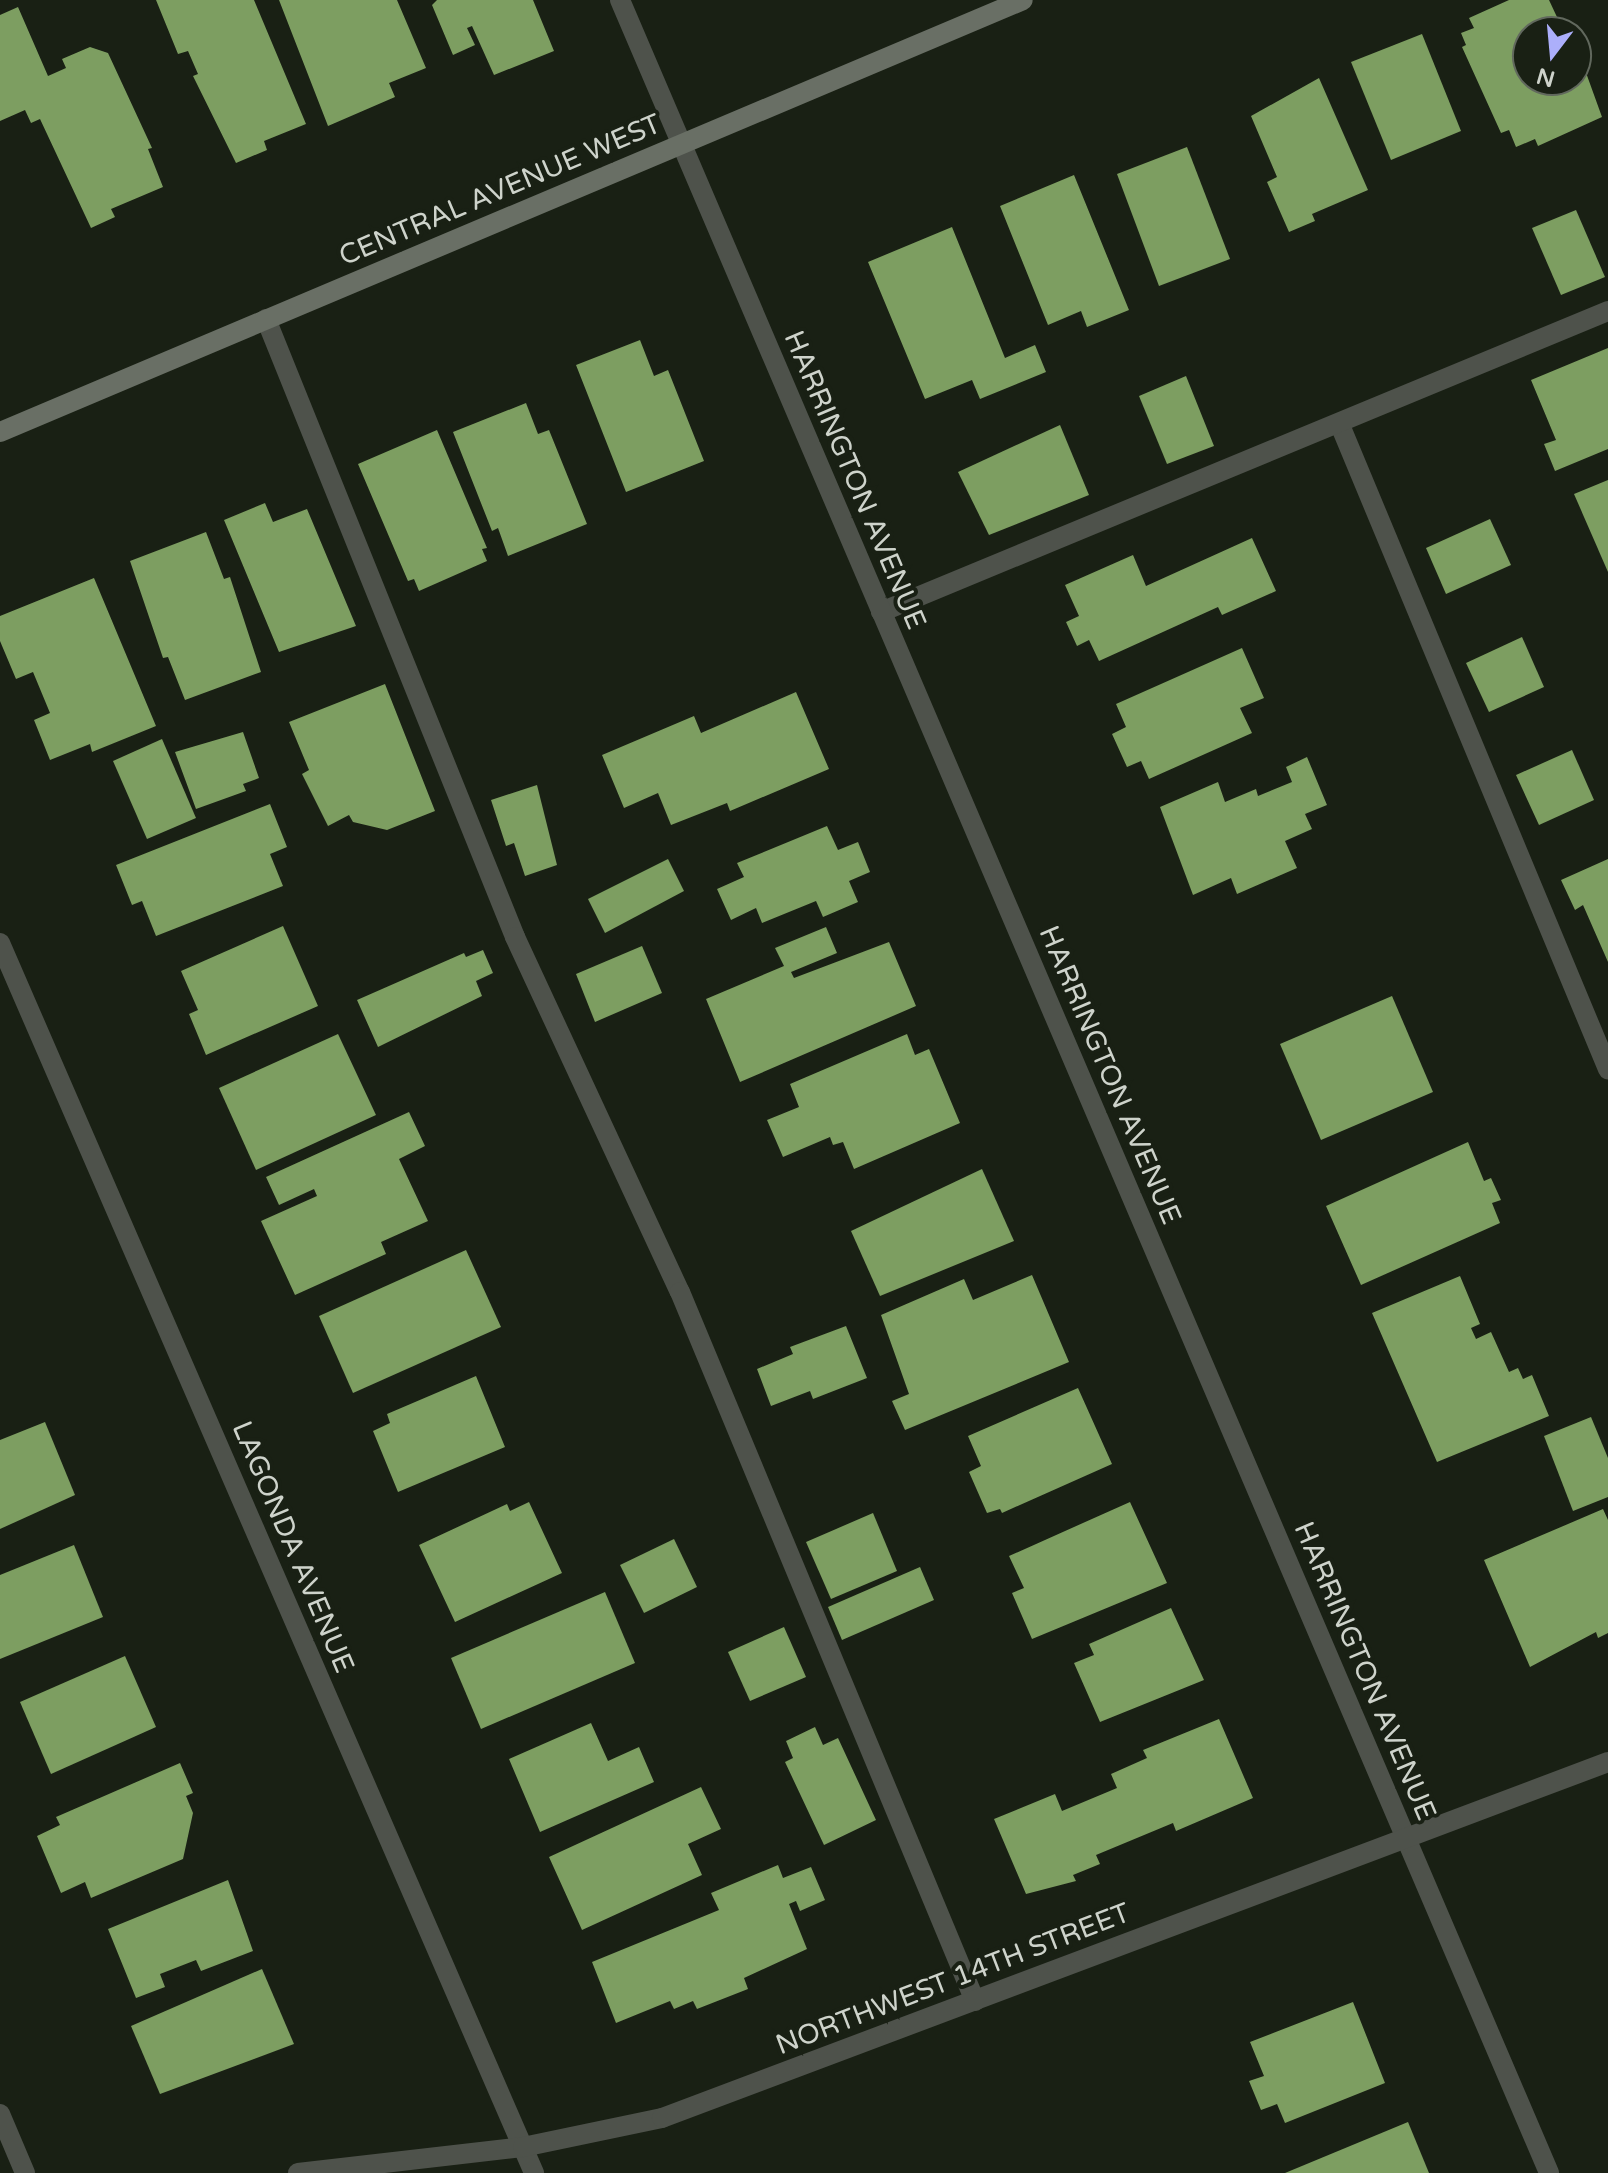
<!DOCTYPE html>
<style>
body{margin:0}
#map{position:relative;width:1608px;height:2173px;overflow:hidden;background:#192014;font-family:"Varela Round",sans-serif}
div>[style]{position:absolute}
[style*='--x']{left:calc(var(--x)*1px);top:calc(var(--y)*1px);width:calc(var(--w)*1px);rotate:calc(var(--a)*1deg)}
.building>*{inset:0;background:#7d9e61}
.lane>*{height:20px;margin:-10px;padding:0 10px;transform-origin:10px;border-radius:10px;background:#4e524b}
.street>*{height:20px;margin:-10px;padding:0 10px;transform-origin:10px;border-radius:10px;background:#4e524b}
.secondary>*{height:20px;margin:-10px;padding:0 10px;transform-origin:10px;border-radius:10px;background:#696f65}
span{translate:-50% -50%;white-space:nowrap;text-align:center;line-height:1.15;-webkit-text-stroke:8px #192014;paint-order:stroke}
.street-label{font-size:28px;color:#ced3cb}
.north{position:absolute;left:1512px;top:16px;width:80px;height:80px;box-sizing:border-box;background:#192014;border:2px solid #61685d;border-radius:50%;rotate:196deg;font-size:22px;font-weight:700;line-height:32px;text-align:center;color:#ced3cb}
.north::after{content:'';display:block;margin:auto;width:28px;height:36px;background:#acaffb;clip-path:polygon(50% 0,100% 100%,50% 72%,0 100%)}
</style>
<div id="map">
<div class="building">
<div style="clip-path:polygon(156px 0,254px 0,306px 124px,264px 141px,267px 150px,236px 163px,193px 76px,198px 74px,188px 51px,178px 54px)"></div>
<div style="clip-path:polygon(279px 0,397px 0,426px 68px,389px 83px,395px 97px,328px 126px)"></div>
<div style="clip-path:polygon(437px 0,533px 0,554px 51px,494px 75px,472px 26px,467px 28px,475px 45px,453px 55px,432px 5px)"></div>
<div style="clip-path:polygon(1509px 0,1549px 0,1564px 32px,1528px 32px,1528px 80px,1576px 80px,1576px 45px,1602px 117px,1538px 146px,1535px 139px,1516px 147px,1509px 130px,1501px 133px,1462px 47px,1466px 45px,1461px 33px,1474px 28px,1469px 18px)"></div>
<div style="clip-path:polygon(18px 7px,48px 76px,66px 68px,62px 59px,90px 47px,108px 53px,152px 148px,148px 149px,163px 187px,111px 209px,115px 217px,91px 228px,40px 119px,31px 123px,25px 110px,0 121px,0 15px)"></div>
<div style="clip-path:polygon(1422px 34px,1461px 131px,1391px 160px,1351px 62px)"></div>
<div style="clip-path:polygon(1319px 78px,1368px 190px,1312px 214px,1315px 221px,1289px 232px,1267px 182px,1277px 177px,1251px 116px)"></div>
<div style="clip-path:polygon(1187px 147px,1230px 259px,1159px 286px,1117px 174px)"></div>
<div style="clip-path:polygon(1074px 175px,1129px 310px,1087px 327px,1081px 311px,1048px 325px,1000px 206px)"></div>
<div style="clip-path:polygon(1576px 210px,1605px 277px,1561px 295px,1532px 228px)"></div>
<div style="clip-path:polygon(952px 227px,1005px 358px,1035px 345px,1046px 372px,980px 399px,972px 380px,925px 399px,868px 262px)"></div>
<div style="clip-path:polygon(640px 340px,654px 376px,668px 370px,704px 461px,626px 492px,576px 365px)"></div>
<div style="clip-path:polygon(1608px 348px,1608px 449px,1555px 471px,1544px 444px,1556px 440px,1531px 380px)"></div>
<div style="clip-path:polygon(1186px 376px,1214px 446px,1167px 464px,1139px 396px)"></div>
<div style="clip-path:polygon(526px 403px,538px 434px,549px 430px,587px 524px,508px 556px,498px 528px,492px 531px,453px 432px)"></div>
<div style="clip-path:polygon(1060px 425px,1089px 495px,989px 535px,958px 472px)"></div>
<div style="clip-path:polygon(437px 430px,487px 548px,482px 549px,487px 561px,419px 591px,414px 579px,408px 581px,358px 464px)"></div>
<div style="clip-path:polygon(1608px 480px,1608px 572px,1574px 494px)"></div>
<div style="clip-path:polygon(265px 503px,273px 522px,307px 509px,356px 626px,279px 652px,224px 520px)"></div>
<div style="clip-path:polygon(1490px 519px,1511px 565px,1446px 594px,1426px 548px)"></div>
<div style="clip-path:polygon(206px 532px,224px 579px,230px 577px,261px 672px,185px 700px,168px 657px,163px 658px,130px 561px)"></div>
<div style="clip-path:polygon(1252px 538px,1276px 591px,1222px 615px,1218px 607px,1099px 661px,1089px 640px,1077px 646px,1066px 622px,1079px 616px,1065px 585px,1133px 555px,1146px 586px)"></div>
<div style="clip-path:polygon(94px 578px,156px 726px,92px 752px,90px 744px,50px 760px,34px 720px,50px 713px,33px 672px,16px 679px,0 641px,0 616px)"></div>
<div style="clip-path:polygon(1522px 637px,1544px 687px,1489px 712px,1466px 663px)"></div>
<div style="clip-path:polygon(1242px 648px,1264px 698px,1240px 708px,1252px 733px,1149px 779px,1141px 761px,1127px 767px,1112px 734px,1126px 727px,1116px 704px)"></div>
<div style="clip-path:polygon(385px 684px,435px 811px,387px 830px,353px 822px,349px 815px,328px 826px,302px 774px,309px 770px,289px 722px)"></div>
<div style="clip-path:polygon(796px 692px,829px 769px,730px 811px,727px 803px,671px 825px,658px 793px,624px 808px,602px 755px,694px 716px,701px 733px)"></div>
<div style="clip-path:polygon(243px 732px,259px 778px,243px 784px,246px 791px,196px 809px,175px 752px)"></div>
<div style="clip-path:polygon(162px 739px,196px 818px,147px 839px,113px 761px)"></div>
<div style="clip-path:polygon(1572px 750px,1594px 800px,1539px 825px,1516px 775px)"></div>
<div style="clip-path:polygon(1307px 757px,1327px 805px,1305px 814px,1312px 829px,1285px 841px,1297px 868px,1237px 894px,1231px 878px,1193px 895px,1160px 807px,1218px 782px,1225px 802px,1256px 789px,1258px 796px,1292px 782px,1286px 767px)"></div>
<div style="clip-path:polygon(537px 785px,557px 865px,525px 876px,514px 843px,506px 846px,491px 800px)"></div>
<div style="clip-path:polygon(270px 804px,287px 847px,270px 854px,283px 886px,156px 936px,142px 901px,132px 905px,116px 865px)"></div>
<div style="clip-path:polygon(827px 826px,838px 850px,858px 842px,870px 872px,849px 881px,858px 902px,823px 917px,816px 901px,762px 923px,756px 908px,731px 920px,717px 889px,744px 877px,737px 863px)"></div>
<div style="clip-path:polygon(668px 859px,684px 891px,605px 933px,588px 899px)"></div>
<div style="clip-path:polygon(1608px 859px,1608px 962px,1583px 905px,1575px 910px,1561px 880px)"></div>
<div style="clip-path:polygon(283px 926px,318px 1006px,206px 1055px,189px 1014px,198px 1010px,181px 971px)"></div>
<div style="clip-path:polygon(826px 927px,837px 953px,791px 972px,794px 978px,889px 942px,916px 1006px,740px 1082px,706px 999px,784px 966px,775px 948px)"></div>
<div style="clip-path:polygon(642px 946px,662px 993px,595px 1022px,576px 974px)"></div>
<div style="clip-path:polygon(483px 950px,493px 973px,476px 981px,482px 996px,378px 1047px,357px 1000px,464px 953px,466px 957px)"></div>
<div style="clip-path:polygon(1392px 996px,1433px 1092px,1321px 1140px,1280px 1044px)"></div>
<div style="clip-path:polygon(338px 1034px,376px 1115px,256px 1170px,219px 1088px)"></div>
<div style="clip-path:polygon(907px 1034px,915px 1055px,929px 1049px,960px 1123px,854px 1169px,843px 1142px,833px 1145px,830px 1137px,783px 1157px,767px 1120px,799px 1107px,790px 1084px)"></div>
<div style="clip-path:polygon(409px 1112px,425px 1146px,399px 1159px,428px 1221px,381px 1242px,386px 1254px,295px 1295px,261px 1221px,317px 1196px,314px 1189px,279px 1205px,266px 1177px)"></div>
<div style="clip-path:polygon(1468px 1142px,1484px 1181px,1491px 1178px,1501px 1200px,1492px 1203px,1500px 1223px,1361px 1285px,1326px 1206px)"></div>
<div style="clip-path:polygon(982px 1169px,1014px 1241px,880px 1296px,851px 1231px)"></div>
<div style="clip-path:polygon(466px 1250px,501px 1327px,353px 1393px,319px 1316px)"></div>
<div style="clip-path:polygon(1032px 1275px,1069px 1362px,905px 1430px,892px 1401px,909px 1394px,881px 1315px,964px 1279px,973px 1300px)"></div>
<div style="clip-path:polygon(1460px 1276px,1480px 1324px,1471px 1328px,1476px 1339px,1491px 1332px,1509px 1372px,1518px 1368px,1523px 1379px,1532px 1375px,1549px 1416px,1437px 1462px,1372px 1313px)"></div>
<div style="clip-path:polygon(846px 1326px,867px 1378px,813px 1399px,810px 1391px,771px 1406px,757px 1369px,793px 1354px,790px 1347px)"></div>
<div style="clip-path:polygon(476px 1376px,505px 1447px,398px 1492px,373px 1431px,390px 1423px,387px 1414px)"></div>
<div style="clip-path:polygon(1078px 1388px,1112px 1464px,1002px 1513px,1000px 1509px,987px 1513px,969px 1472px,981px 1466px,968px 1436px)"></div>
<div style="clip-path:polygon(1591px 1417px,1608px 1458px,1608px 1497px,1573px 1511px,1544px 1436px)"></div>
<div style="clip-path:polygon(45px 1422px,75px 1495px,0 1529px,0 1440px)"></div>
<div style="clip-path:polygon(529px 1502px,562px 1573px,455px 1622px,419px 1545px,507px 1504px,510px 1511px)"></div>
<div style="clip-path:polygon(1130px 1502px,1167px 1583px,1032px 1639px,1012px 1593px,1024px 1588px,1009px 1556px)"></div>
<div style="clip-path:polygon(1603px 1509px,1608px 1520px,1608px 1633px,1598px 1638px,1596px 1632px,1530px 1667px,1484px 1560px)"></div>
<div style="clip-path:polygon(873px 1513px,897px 1571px,831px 1599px,806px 1542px)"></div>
<div style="clip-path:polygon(674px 1539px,697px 1587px,644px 1613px,620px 1565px)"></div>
<div style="clip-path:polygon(74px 1545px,103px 1617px,0 1659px,0 1575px)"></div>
<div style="clip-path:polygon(920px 1567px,934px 1600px,842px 1640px,828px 1607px)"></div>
<div style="clip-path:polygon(605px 1592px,635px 1663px,481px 1729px,451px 1658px)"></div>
<div style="clip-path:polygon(1171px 1608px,1204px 1680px,1100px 1722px,1074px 1663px,1094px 1655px,1089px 1644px)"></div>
<div style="clip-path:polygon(784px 1627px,806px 1677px,750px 1701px,728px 1652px)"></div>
<div style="clip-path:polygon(125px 1656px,156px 1727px,51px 1774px,20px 1702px)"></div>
<div style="clip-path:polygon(1219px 1719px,1253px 1798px,1176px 1831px,1173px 1823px,1096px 1855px,1100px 1864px,1073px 1875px,1076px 1881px,1026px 1894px,994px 1819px,1055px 1794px,1062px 1811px,1117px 1788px,1111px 1774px,1147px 1758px,1143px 1750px)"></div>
<div style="clip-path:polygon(591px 1723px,608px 1761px,639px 1747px,654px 1782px,540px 1832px,509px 1759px)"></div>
<div style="clip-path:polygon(815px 1727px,823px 1745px,838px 1738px,876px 1820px,824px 1845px,785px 1762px,793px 1758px,786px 1741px)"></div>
<div style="clip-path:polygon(180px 1763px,193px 1793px,186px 1796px,193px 1813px,183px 1859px,91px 1898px,85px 1882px,61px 1893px,37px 1836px,60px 1825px,56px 1817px)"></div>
<div style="clip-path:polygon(701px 1787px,721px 1829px,688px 1844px,702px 1875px,582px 1930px,549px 1857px)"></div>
<div style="clip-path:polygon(778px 1865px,783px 1878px,811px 1867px,825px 1900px,800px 1911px,796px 1901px,789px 1904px,807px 1949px,744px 1978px,748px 1989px,697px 2009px,693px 2001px,674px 2009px,670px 2001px,616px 2023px,592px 1962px,719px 1910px,711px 1893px)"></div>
<div style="clip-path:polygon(228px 1880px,253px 1951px,201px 1971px,196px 1960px,160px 1974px,165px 1987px,136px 1998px,108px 1929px)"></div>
<div style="clip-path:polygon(262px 1969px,294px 2044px,160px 2094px,131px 2026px)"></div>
<div style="clip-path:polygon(1353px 2002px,1385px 2083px,1285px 2123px,1277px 2104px,1261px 2110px,1249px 2081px,1264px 2076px,1250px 2042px)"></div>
<div style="clip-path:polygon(1408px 2122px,1429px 2173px,1285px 2173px)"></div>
</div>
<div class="lane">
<div style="--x:266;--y:319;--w:666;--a:68.05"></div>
<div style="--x:515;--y:937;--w:391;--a:65.1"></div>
<div style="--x:680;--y:1292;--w:768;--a:67.41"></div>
<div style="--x:1340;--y:425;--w:698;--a:67.41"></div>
<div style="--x:881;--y:612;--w:787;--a:-22.49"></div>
<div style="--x:0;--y:2114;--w:64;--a:67"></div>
</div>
<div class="street">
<div style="--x:620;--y:0;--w:2363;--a:66.85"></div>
<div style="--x:0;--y:943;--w:1341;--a:66.53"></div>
<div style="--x:298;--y:2173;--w:226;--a:-6.6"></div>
<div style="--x:523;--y:2147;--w:142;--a:-11.8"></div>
<div style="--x:662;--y:2118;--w:1011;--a:-20.62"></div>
</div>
<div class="secondary">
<div style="--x:0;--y:432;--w:1110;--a:-22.89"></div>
</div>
<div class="street-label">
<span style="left:500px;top:190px;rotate:-23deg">CENTRAL AVENUE WEST</span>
<span style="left:855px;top:480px;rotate:67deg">HARRINGTON AVENUE</span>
<span style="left:1110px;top:1075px;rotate:67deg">HARRINGTON AVENUE</span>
<span style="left:293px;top:1547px;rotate:67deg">LAGONDA AVENUE</span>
<span style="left:1365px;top:1671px;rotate:67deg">HARRINGTON AVENUE</span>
<span style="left:953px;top:1979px;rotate:-21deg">NORTHWEST 14TH STREET</span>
</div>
<div class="north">N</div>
</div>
